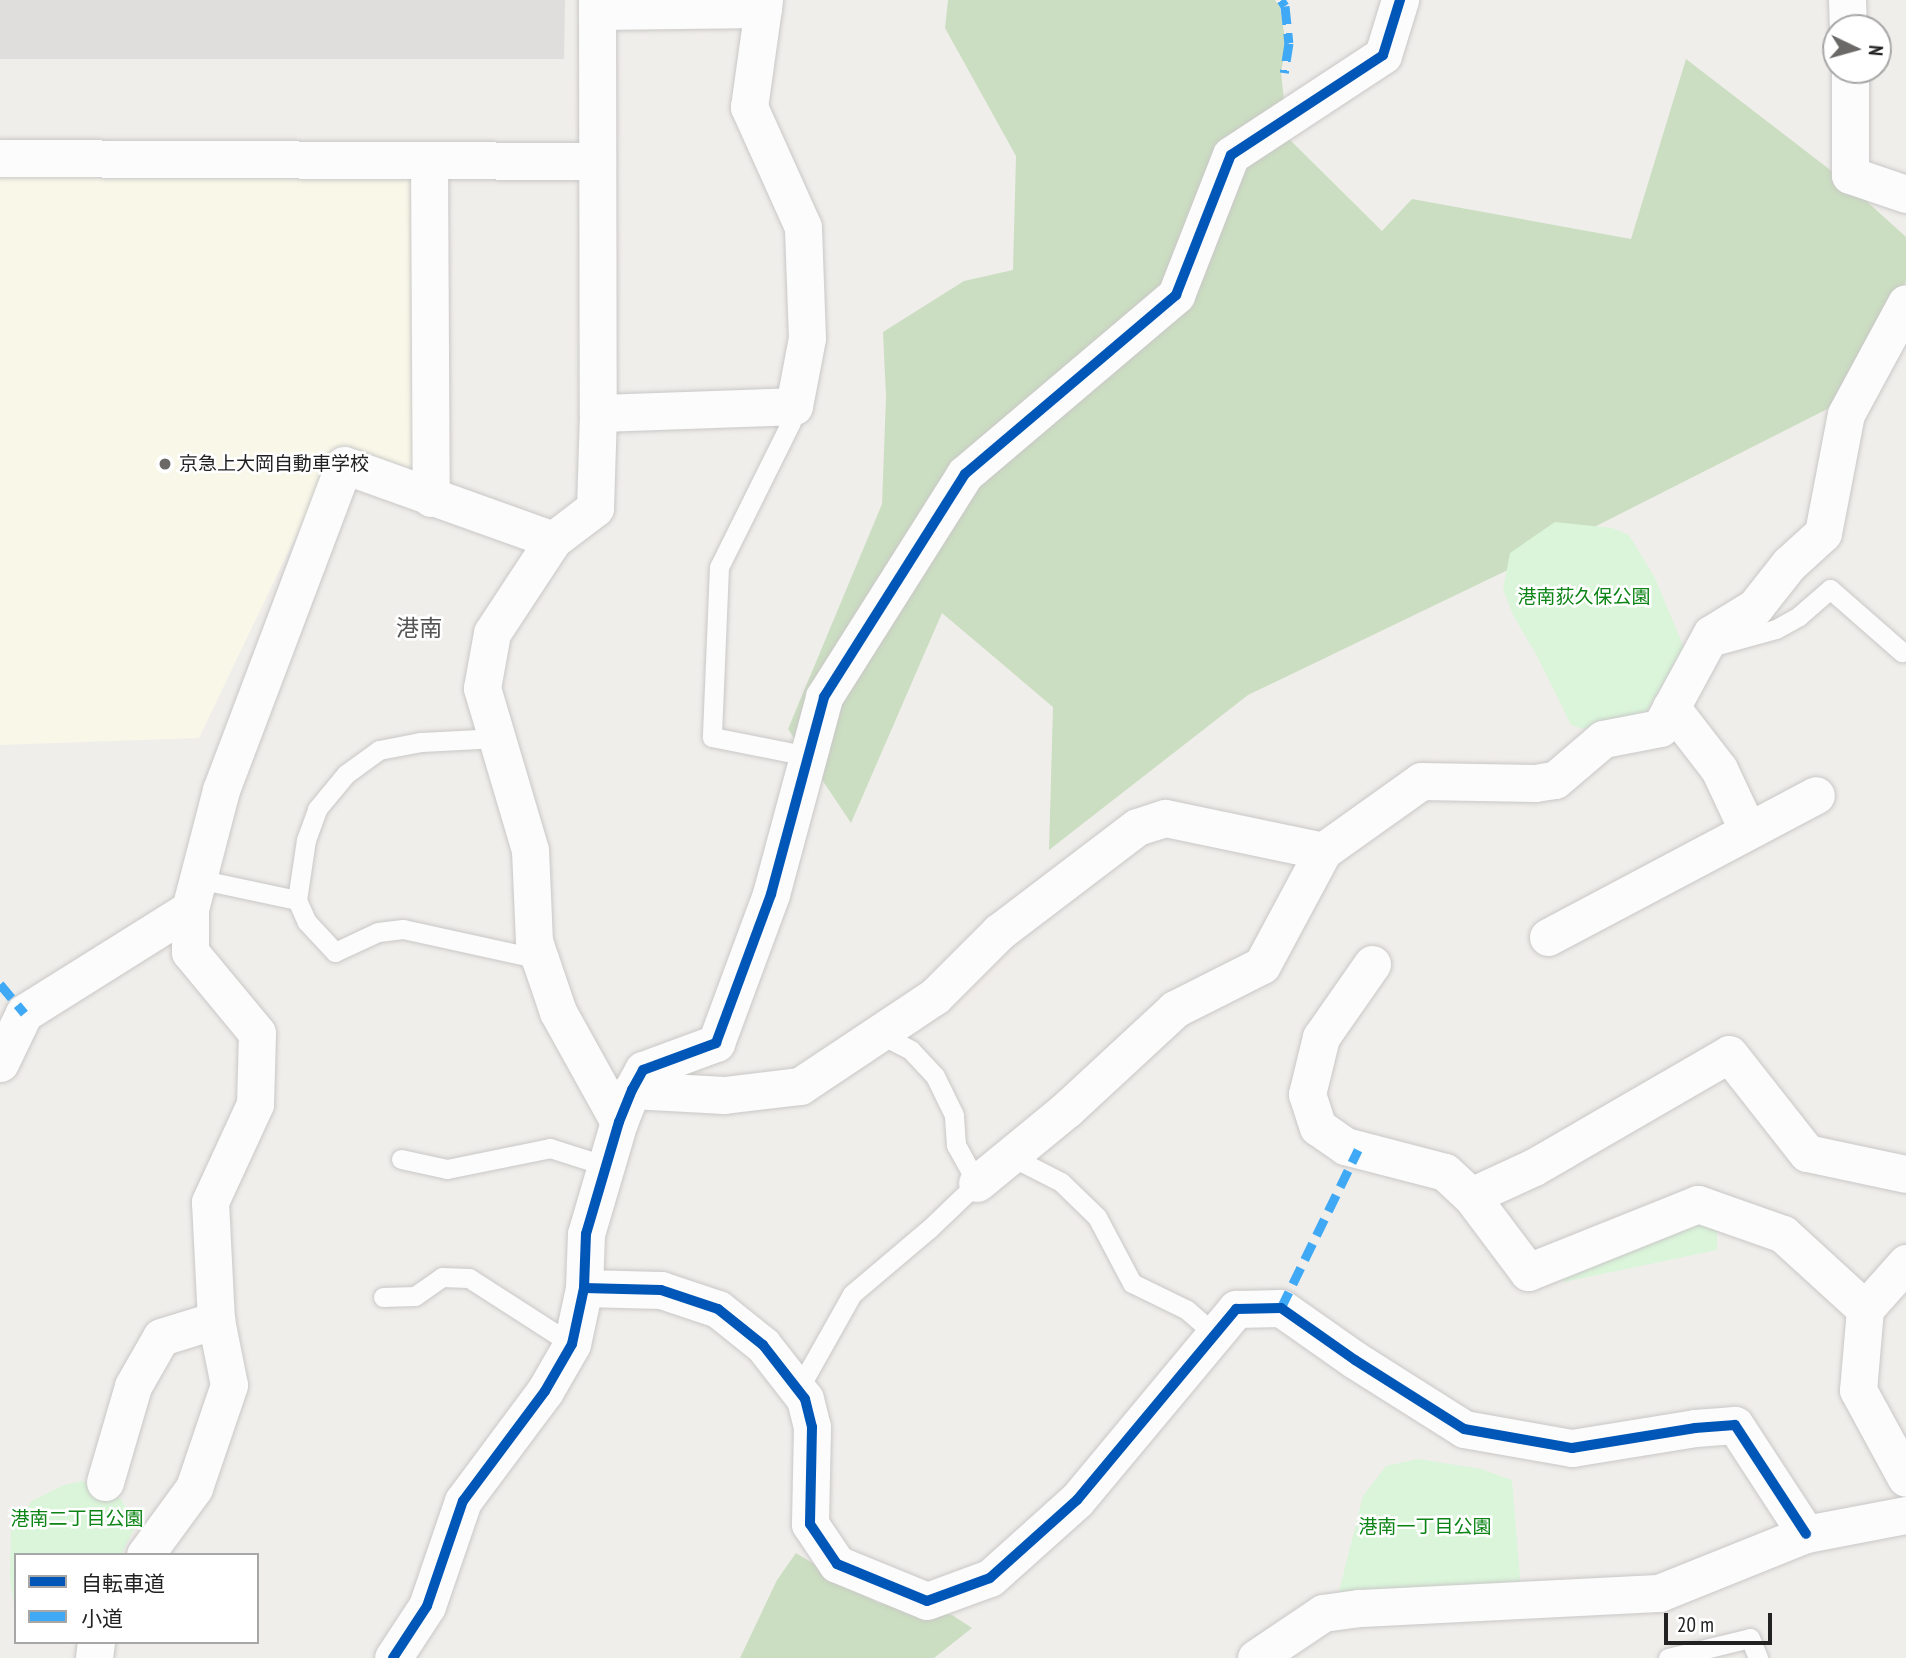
<!DOCTYPE html>
<meta charset="utf-8">
<style>
body{margin:0}
#map{position:relative;width:1906px;height:1658px;overflow:hidden;background:#f0eeeb;font-family:"PT Sans Narrow","Noto Sans JP",sans-serif}
div>[style]{position:absolute}
[style*='--x']{left:calc(var(--x)*1px);top:calc(var(--y)*1px);width:calc(var(--w)*1px);rotate:calc(var(--a)*1deg)}
.residential>*{inset:0;background:#dfdedc}
.education>*{inset:0;background:#f8f7e8}
.forest>*{inset:0;background:#cbdec1}
.park>*{inset:0;background:#daf5da}
.roads{filter:drop-shadow(0 0 2px #c9c8c7) drop-shadow(0 0 2px #c9c8c7)}
.service>*{height:19px;margin:-9.5px;padding:0 9.5px;transform-origin:9.5px;border-radius:9.5px;background:#fdfcfc}
.minor>*{height:37px;margin:-18.5px;padding:0 18.5px;transform-origin:18.5px;border-radius:18.5px;background:#fdfcfc}
.quiet>*{height:9px;margin-top:-4.5px;transform-origin:0;background:repeating-linear-gradient(90deg,#3fa9f5 0 18px,transparent 0 27px)}
.cycleway>*{height:10px;margin:-5px;padding:0 5px;transform-origin:5px;border-radius:5px;background:#0057b8}
.dots>*{width:19px;height:19px;translate:-50% -50%;box-sizing:border-box;border:4px solid #fff;border-radius:50%}
span{translate:-50% -50%;white-space:nowrap;text-align:center;line-height:1.15;-webkit-text-stroke:5px #fff;paint-order:stroke}
.poi-label{font-size:19px;color:#222}
.left{translate:0 -50%;text-align:left}
.park-label{font-size:19px;color:#0c8416}
.quarter-label{font-size:23px;color:#555}
.legend{position:absolute;left:14px;top:1553px;width:245px;height:91px;box-sizing:border-box;background:#fff;border:2px solid #a7a7a7;margin:0;padding:9px 12px;list-style:none;font-size:21px;color:#222}
.legend li{display:flex;align-items:center;gap:14px;height:35px}
.legend b{width:35px;border:2px solid #a7a7a7}
.north{position:absolute;left:1822px;top:14px;width:70px;height:70px;box-sizing:border-box;background:#fff;border:2px solid #a7a7a7;border-radius:50%;rotate:95deg;font-size:19px;font-weight:700;line-height:28px;text-align:center;color:#222}
.north::after{content:'';display:block;margin:auto;width:24px;height:32px;background:#6a6968;clip-path:polygon(50% 0,100% 100%,50% 72%,0 100%)}
.scale{position:absolute;left:1664px;top:1613px;width:108px;height:32px;box-sizing:border-box;border:4px solid #222;border-top:0;padding-left:9px;font-size:21px;line-height:24px;white-space:nowrap;color:#222;-webkit-text-stroke:5px #fff;paint-order:stroke}
</style>
<div id="map">
<div class="residential">
<div style="clip-path:polygon(0 0,565px 0,564px 59px,0 59px)"></div>
</div>
<div class="education">
<div style="clip-path:polygon(421px 171px,413px 477px,336px 452px,199px 738px,0 745px,0 175px)"></div>
</div>
<div class="forest">
<div style="clip-path:polygon(948px 0,1275px 0,1280px 7px,1286px 45px,1281px 72px,1288px 138px,1382px 231px,1412px 199px,1631px 239px,1686px 59px,1842px 179px,1906px 237px,1906px 281px,1843px 401px,1537px 556px,1248px 695px,1049px 850px,1053px 707px,942px 613px,851px 823px,788px 729px,882px 504px,886px 397px,883px 332px,964px 281px,1013px 270px,1016px 156px,945px 28px)"></div>
<div style="clip-path:polygon(796px 1553px,878px 1603px,952px 1615px,972px 1628px,934px 1658px,740px 1658px,777px 1580px)"></div>
</div>
<div class="park">
<div style="clip-path:polygon(1555px 522px,1612px 528px,1629px 535px,1655px 578px,1684px 648px,1645px 714px,1583px 729px,1571px 725px,1537px 656px,1513px 615px,1503px 589px,1510px 553px)"></div>
<div style="clip-path:polygon(1696px 1212px,1717px 1221px,1717px 1250px,1564px 1282px,1560px 1267px)"></div>
<div style="clip-path:polygon(1418px 1459px,1481px 1469px,1512px 1480px,1521px 1589px,1337px 1599px,1363px 1496px,1386px 1466px)"></div>
<div style="clip-path:polygon(82px 1481px,121px 1499px,136px 1525px,121px 1555px,16px 1555px,16px 1618px,10px 1578px,11px 1527px,32px 1501px,64px 1485px)"></div>
</div>
<div class="roads">
<div class="service">
<div style="--x:794;--y:406;--w:16;--a:101"></div>
<div style="--x:791;--y:422;--w:162;--a:116.4"></div>
<div style="--x:719;--y:567;--w:170;--a:92.4"></div>
<div style="--x:712;--y:737;--w:98;--a:11.2"></div>
<div style="--x:1710;--y:647;--w:68;--a:-15.3"></div>
<div style="--x:1776;--y:629;--w:26;--a:-29"></div>
<div style="--x:1799;--y:616;--w:41;--a:-41.1"></div>
<div style="--x:1830;--y:589;--w:96;--a:41.2"></div>
<div style="--x:198;--y:879;--w:101;--a:12"></div>
<div style="--x:297;--y:900;--w:24;--a:66"></div>
<div style="--x:307;--y:922;--w:41;--a:47"></div>
<div style="--x:335;--y:952;--w:47;--a:-24.9"></div>
<div style="--x:378;--y:932;--w:25;--a:-7"></div>
<div style="--x:403;--y:929;--w:140;--a:12.4"></div>
<div style="--x:297;--y:900;--w:61;--a:-81.5"></div>
<div style="--x:306;--y:840;--w:33;--a:-70"></div>
<div style="--x:317;--y:809;--w:45;--a:-50.4"></div>
<div style="--x:346;--y:774;--w:41;--a:-36"></div>
<div style="--x:379;--y:750;--w:43;--a:-10.8"></div>
<div style="--x:421;--y:742;--w:77;--a:-3"></div>
<div style="--x:1010;--y:1156;--w:57;--a:27"></div>
<div style="--x:1061;--y:1182;--w:50;--a:44.2"></div>
<div style="--x:1097;--y:1217;--w:75;--a:62.1"></div>
<div style="--x:1132;--y:1283;--w:61;--a:26.1"></div>
<div style="--x:1187;--y:1310;--w:38;--a:41"></div>
<div style="--x:401;--y:1159;--w:47;--a:12.3"></div>
<div style="--x:447;--y:1169;--w:105;--a:-11.5"></div>
<div style="--x:550;--y:1148;--w:59;--a:17.8"></div>
<div style="--x:383;--y:1297;--w:32;--a:-2"></div>
<div style="--x:415;--y:1296;--w:33;--a:-35"></div>
<div style="--x:442;--y:1277;--w:27;--a:2"></div>
<div style="--x:469;--y:1278;--w:122;--a:32.7"></div>
<div style="--x:798;--y:1390;--w:110;--a:-60.6"></div>
<div style="--x:852;--y:1294;--w:101;--a:-40.2"></div>
<div style="--x:929;--y:1229;--w:66;--a:-43.8"></div>
<div style="--x:977;--y:1183;--w:43;--a:-118.9"></div>
<div style="--x:956;--y:1145;--w:30;--a:-94"></div>
<div style="--x:954;--y:1115;--w:43;--a:-116"></div>
<div style="--x:935;--y:1076;--w:35;--a:-133"></div>
<div style="--x:911;--y:1050;--w:37;--a:-153"></div>
<div style="--x:1668;--y:1658;--w:84;--a:-13.7"></div>
<div style="--x:1750;--y:1638;--w:22;--a:68"></div>
</div>
<div class="minor">
<div style="--x:597;--y:0;--w:413;--a:89.9"></div>
<div style="--x:598;--y:413;--w:95;--a:91.8"></div>
<div style="--x:595;--y:508;--w:53;--a:142.7"></div>
<div style="--x:553;--y:540;--w:111;--a:123.3"></div>
<div style="--x:492;--y:633;--w:56;--a:100.3"></div>
<div style="--x:482;--y:688;--w:169;--a:73.5"></div>
<div style="--x:530;--y:850;--w:91;--a:87.5"></div>
<div style="--x:534;--y:941;--w:19;--a:72"></div>
<div style="--x:540;--y:959;--w:56;--a:71.2"></div>
<div style="--x:558;--y:1012;--w:126;--a:61"></div>
<div style="--x:1847;--y:0;--w:28;--a:88"></div>
<div style="--x:597;--y:11;--w:166;--a:-0.7"></div>
<div style="--x:1850;--y:70;--w:105;--a:90"></div>
<div style="--x:1850;--y:175;--w:59;--a:18.7"></div>
<div style="--x:0;--y:158;--w:597;--a:0.29"></div>
<div style="--x:429;--y:160;--w:338;--a:89.7"></div>
<div style="--x:598;--y:413;--w:196;--a:-2"></div>
<div style="--x:794;--y:406;--w:69;--a:-79.2"></div>
<div style="--x:807;--y:338;--w:111;--a:-92.1"></div>
<div style="--x:803;--y:227;--w:132;--a:-114.2"></div>
<div style="--x:749;--y:107;--w:108;--a:-82"></div>
<div style="--x:1671;--y:707;--w:78;--a:52.3"></div>
<div style="--x:1719;--y:769;--w:68;--a:64.9"></div>
<div style="--x:190;--y:909;--w:123;--a:-75.4"></div>
<div style="--x:221;--y:790;--w:347;--a:-69.3"></div>
<div style="--x:344;--y:465;--w:222;--a:19.7"></div>
<div style="--x:1548;--y:937;--w:303;--a:-27.9"></div>
<div style="--x:1372;--y:964;--w:89;--a:124.9"></div>
<div style="--x:1321;--y:1037;--w:59;--a:103.8"></div>
<div style="--x:1307;--y:1094;--w:35;--a:72"></div>
<div style="--x:1318;--y:1127;--w:33;--a:35"></div>
<div style="--x:1345;--y:1146;--w:103;--a:14.6"></div>
<div style="--x:1445;--y:1172;--w:35;--a:43"></div>
<div style="--x:1471;--y:1196;--w:95;--a:53.1"></div>
<div style="--x:1528;--y:1272;--w:183;--a:-21.8"></div>
<div style="--x:1698;--y:1204;--w:90;--a:19.4"></div>
<div style="--x:1783;--y:1234;--w:111;--a:42.4"></div>
<div style="--x:0;--y:1063;--w:55;--a:-64.4"></div>
<div style="--x:24;--y:1013;--w:196;--a:-32.1"></div>
<div style="--x:190;--y:909;--w:43;--a:90"></div>
<div style="--x:190;--y:952;--w:105;--a:50.4"></div>
<div style="--x:257;--y:1033;--w:71;--a:91.6"></div>
<div style="--x:255;--y:1104;--w:108;--a:114.7"></div>
<div style="--x:210;--y:1202;--w:118;--a:87.1"></div>
<div style="--x:216;--y:1320;--w:66;--a:78.7"></div>
<div style="--x:229;--y:1385;--w:109;--a:108.8"></div>
<div style="--x:194;--y:1488;--w:83;--a:126.2"></div>
<div style="--x:632;--y:1090;--w:92;--a:3.1"></div>
<div style="--x:724;--y:1095;--w:77;--a:-6.8"></div>
<div style="--x:800;--y:1086;--w:162;--a:-33.7"></div>
<div style="--x:935;--y:996;--w:91;--a:-45"></div>
<div style="--x:999;--y:932;--w:173;--a:-37.3"></div>
<div style="--x:1137;--y:827;--w:29;--a:-18"></div>
<div style="--x:1165;--y:818;--w:161;--a:11.8"></div>
<div style="--x:977;--y:1183;--w:117;--a:-39.4"></div>
<div style="--x:1067;--y:1109;--w:147;--a:-42.8"></div>
<div style="--x:1175;--y:1009;--w:97;--a:-26.8"></div>
<div style="--x:1262;--y:965;--w:129;--a:-61.8"></div>
<div style="--x:1323;--y:851;--w:120;--a:-35.5"></div>
<div style="--x:1421;--y:781;--w:114;--a:1"></div>
<div style="--x:1535;--y:783;--w:20;--a:-9"></div>
<div style="--x:1555;--y:780;--w:63;--a:-40.5"></div>
<div style="--x:1603;--y:739;--w:58;--a:-10.9"></div>
<div style="--x:1660;--y:728;--w:107;--a:-61.5"></div>
<div style="--x:1711;--y:634;--w:52;--a:-31.5"></div>
<div style="--x:1755;--y:607;--w:55;--a:-51.7"></div>
<div style="--x:1789;--y:564;--w:46;--a:-42.4"></div>
<div style="--x:1823;--y:533;--w:121;--a:-79.1"></div>
<div style="--x:1846;--y:414;--w:126;--a:-61.6"></div>
<div style="--x:1471;--y:1196;--w:69;--a:-24.7"></div>
<div style="--x:1534;--y:1167;--w:225;--a:-30.1"></div>
<div style="--x:1729;--y:1054;--w:126;--a:51.8"></div>
<div style="--x:1807;--y:1153;--w:101;--a:12"></div>
<div style="--x:1906;--y:1263;--w:62;--a:131.7"></div>
<div style="--x:1865;--y:1309;--w:81;--a:94.9"></div>
<div style="--x:1858;--y:1390;--w:100;--a:61.4"></div>
<div style="--x:584;--y:1288;--w:77;--a:1.5"></div>
<div style="--x:661;--y:1290;--w:60;--a:18.4"></div>
<div style="--x:718;--y:1309;--w:58;--a:38.7"></div>
<div style="--x:763;--y:1345;--w:68;--a:52.1"></div>
<div style="--x:805;--y:1399;--w:29;--a:76"></div>
<div style="--x:812;--y:1427;--w:97;--a:91.2"></div>
<div style="--x:810;--y:1524;--w:48;--a:56"></div>
<div style="--x:837;--y:1564;--w:97;--a:22.3"></div>
<div style="--x:927;--y:1601;--w:67;--a:-20.1"></div>
<div style="--x:990;--y:1578;--w:117;--a:-41.9"></div>
<div style="--x:1077;--y:1500;--w:249;--a:-50.2"></div>
<div style="--x:1236;--y:1309;--w:45;--a:-1.3"></div>
<div style="--x:1281;--y:1308;--w:90;--a:35.1"></div>
<div style="--x:1355;--y:1360;--w:129;--a:32.3"></div>
<div style="--x:1464;--y:1429;--w:110;--a:10"></div>
<div style="--x:1572;--y:1448;--w:125;--a:-9.2"></div>
<div style="--x:1695;--y:1428;--w:40;--a:-4.3"></div>
<div style="--x:1735;--y:1425;--w:130;--a:56.9"></div>
<div style="--x:105;--y:1482;--w:100;--a:-73.7"></div>
<div style="--x:133;--y:1386;--w:56;--a:-60.3"></div>
<div style="--x:161;--y:1337;--w:58;--a:-17.2"></div>
<div style="--x:94;--y:1658;--w:16;--a:-83"></div>
<div style="--x:393;--y:1658;--w:62;--a:-56.8"></div>
<div style="--x:427;--y:1606;--w:111;--a:-71.1"></div>
<div style="--x:463;--y:1501;--w:137;--a:-53.3"></div>
<div style="--x:545;--y:1391;--w:54;--a:-60.1"></div>
<div style="--x:572;--y:1344;--w:57;--a:-77.9"></div>
<div style="--x:584;--y:1288;--w:54;--a:-87.9"></div>
<div style="--x:586;--y:1234;--w:117;--a:-73.6"></div>
<div style="--x:619;--y:1122;--w:35;--a:-68"></div>
<div style="--x:632;--y:1090;--w:23;--a:-61"></div>
<div style="--x:643;--y:1070;--w:78;--a:-20.3"></div>
<div style="--x:716;--y:1043;--w:159;--a:-69.7"></div>
<div style="--x:771;--y:894;--w:204;--a:-74.9"></div>
<div style="--x:824;--y:697;--w:264;--a:-57.7"></div>
<div style="--x:965;--y:474;--w:277;--a:-40.3"></div>
<div style="--x:1176;--y:295;--w:150;--a:-68.6"></div>
<div style="--x:1231;--y:155;--w:182;--a:-33.3"></div>
<div style="--x:1383;--y:55;--w:58;--a:-72.8"></div>
<div style="--x:1256;--y:1658;--w:81;--a:-33.9"></div>
<div style="--x:1323;--y:1613;--w:37;--a:-8"></div>
<div style="--x:1360;--y:1608;--w:299;--a:-2.9"></div>
<div style="--x:1659;--y:1593;--w:158;--a:-21.9"></div>
<div style="--x:1806;--y:1534;--w:102;--a:-10.8"></div>
</div>
</div>
<div class="quiet">
<div style="--x:1281;--y:0;--w:7;--a:56"></div>
<div style="--x:1285;--y:6;--w:37;--a:84"></div>
<div style="--x:1289;--y:43;--w:30;--a:99"></div>
<div style="--x:0;--y:984;--w:38;--a:50"></div>
<div style="--x:1281;--y:1308;--w:176;--a:-64"></div>
</div>
<div class="cycleway">
<div style="--x:584;--y:1288;--w:77;--a:1.5"></div>
<div style="--x:661;--y:1290;--w:60;--a:18.4"></div>
<div style="--x:718;--y:1309;--w:58;--a:38.7"></div>
<div style="--x:763;--y:1345;--w:68;--a:52.1"></div>
<div style="--x:805;--y:1399;--w:29;--a:76"></div>
<div style="--x:812;--y:1427;--w:97;--a:91.2"></div>
<div style="--x:810;--y:1524;--w:48;--a:56"></div>
<div style="--x:837;--y:1564;--w:97;--a:22.3"></div>
<div style="--x:927;--y:1601;--w:67;--a:-20.1"></div>
<div style="--x:990;--y:1578;--w:117;--a:-41.9"></div>
<div style="--x:1077;--y:1500;--w:249;--a:-50.2"></div>
<div style="--x:1236;--y:1309;--w:45;--a:-1.3"></div>
<div style="--x:1281;--y:1308;--w:90;--a:35.1"></div>
<div style="--x:1355;--y:1360;--w:129;--a:32.3"></div>
<div style="--x:1464;--y:1429;--w:110;--a:10"></div>
<div style="--x:1572;--y:1448;--w:125;--a:-9.2"></div>
<div style="--x:1695;--y:1428;--w:40;--a:-4.3"></div>
<div style="--x:1735;--y:1425;--w:130;--a:56.9"></div>
<div style="--x:393;--y:1658;--w:62;--a:-56.8"></div>
<div style="--x:427;--y:1606;--w:111;--a:-71.1"></div>
<div style="--x:463;--y:1501;--w:137;--a:-53.3"></div>
<div style="--x:545;--y:1391;--w:54;--a:-60.1"></div>
<div style="--x:572;--y:1344;--w:57;--a:-77.9"></div>
<div style="--x:584;--y:1288;--w:54;--a:-87.9"></div>
<div style="--x:586;--y:1234;--w:117;--a:-73.6"></div>
<div style="--x:619;--y:1122;--w:35;--a:-68"></div>
<div style="--x:632;--y:1090;--w:23;--a:-61"></div>
<div style="--x:643;--y:1070;--w:78;--a:-20.3"></div>
<div style="--x:716;--y:1043;--w:159;--a:-69.7"></div>
<div style="--x:771;--y:894;--w:204;--a:-74.9"></div>
<div style="--x:824;--y:697;--w:264;--a:-57.7"></div>
<div style="--x:965;--y:474;--w:277;--a:-40.3"></div>
<div style="--x:1176;--y:295;--w:150;--a:-68.6"></div>
<div style="--x:1231;--y:155;--w:182;--a:-33.3"></div>
<div style="--x:1383;--y:55;--w:58;--a:-72.8"></div>
</div>
<div class="dots">
<div style="left:165px;top:464px;background:#6a6968"></div>
</div>
<div class="poi-label">
<span class="left" style="left:179px;top:464px">京急上大岡自動車学校</span>
</div>
<div class="park-label">
<span style="left:1584px;top:597px">港南荻久保公園</span>
<span style="left:77px;top:1519px">港南二丁目公園</span>
<span style="left:1425px;top:1527px">港南一丁目公園</span>
</div>
<div class="quarter-label">
<span style="left:419px;top:628px">港南</span>
</div>
<ul class="legend">
<li><b style="height:9px;background:#0057b8"></b>自転車道</li>
<li><b style="height:9px;background:#3fa9f5"></b>小道</li>
</ul>
<div class="north">N</div>
<div class="scale">20 m</div>
</div>
